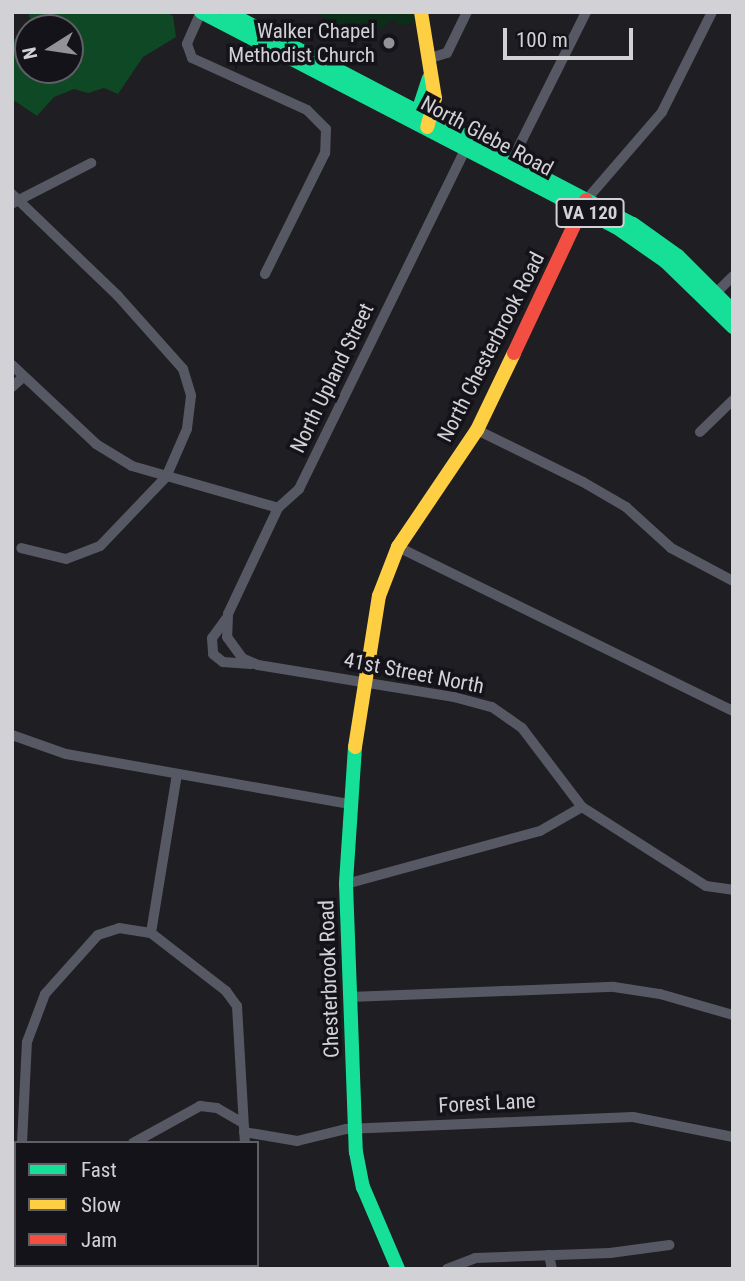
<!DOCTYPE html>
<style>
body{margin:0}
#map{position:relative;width:745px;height:1281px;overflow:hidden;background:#1f1e22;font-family:"Roboto Condensed",sans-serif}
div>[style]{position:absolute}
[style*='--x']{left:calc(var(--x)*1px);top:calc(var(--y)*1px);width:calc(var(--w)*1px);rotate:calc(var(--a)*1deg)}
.green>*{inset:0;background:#0c2e18}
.forest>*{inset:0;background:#0f4825}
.street>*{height:10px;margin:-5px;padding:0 5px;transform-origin:5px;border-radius:5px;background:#565864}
.fast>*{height:14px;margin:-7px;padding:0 7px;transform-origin:7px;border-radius:7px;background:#16e098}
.slow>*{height:14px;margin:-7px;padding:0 7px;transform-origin:7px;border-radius:7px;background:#ffcf43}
.jam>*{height:14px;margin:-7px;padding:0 7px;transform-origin:7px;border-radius:7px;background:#f24e42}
.dots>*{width:19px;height:19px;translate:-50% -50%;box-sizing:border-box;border:4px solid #15131a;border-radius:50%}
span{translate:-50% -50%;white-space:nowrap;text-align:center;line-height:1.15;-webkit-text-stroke:7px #15131a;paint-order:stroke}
.shield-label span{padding:2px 5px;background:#15131a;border:2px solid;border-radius:5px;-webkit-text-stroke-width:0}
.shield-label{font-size:19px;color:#d2d2d6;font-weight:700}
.poi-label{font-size:21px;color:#d2d2d6}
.right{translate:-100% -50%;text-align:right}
.street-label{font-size:21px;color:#d2d2d6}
.frame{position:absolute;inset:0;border:14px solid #d2d2d6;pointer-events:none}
.legend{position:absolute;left:14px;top:1141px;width:245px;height:126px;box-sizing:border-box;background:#15131a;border:2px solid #615f65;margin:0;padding:9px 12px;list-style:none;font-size:21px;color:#d2d2d6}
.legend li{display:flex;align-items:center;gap:14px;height:35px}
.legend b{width:35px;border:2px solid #615f65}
.north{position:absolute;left:14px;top:14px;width:70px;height:70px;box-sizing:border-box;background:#15131a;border:2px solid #615f65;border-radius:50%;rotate:258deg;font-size:19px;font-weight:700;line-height:28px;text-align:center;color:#d2d2d6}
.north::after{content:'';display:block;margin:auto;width:24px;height:32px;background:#939397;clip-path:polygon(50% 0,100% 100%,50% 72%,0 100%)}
.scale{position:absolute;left:503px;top:28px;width:130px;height:32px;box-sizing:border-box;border:4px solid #d2d2d6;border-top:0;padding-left:9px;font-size:21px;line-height:24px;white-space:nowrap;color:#d2d2d6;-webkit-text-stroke:5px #15131a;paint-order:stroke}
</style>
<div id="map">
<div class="green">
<div style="clip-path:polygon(316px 12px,414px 12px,415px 22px,399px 26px,395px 19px,358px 42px)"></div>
</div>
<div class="forest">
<div style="clip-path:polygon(evenodd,28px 12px,166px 12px,173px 16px,176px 37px,143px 57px,118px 94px,104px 88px,88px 93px,74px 89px,54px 97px,37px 116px,12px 99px,12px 42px,31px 21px,28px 12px,28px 28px,70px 28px,70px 70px,28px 70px,28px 28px)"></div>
</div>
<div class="street">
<div style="--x:201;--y:12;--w:35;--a:114"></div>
<div style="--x:187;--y:44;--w:15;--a:70"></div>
<div style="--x:192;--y:58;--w:126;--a:24.3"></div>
<div style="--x:307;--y:110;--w:27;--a:45"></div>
<div style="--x:326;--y:129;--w:24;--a:92"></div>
<div style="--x:325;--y:153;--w:135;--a:116.4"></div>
<div style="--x:427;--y:59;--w:21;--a:-17"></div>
<div style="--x:447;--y:53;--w:46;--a:-64"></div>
<div style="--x:466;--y:148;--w:380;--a:116.1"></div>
<div style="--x:299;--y:489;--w:28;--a:138"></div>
<div style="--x:278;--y:508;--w:117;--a:115.3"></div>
<div style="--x:228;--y:614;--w:23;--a:92"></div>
<div style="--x:227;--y:637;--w:26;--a:54"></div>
<div style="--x:242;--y:658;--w:17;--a:24"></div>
<div style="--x:258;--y:665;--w:199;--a:9.3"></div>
<div style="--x:454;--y:697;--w:39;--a:15"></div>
<div style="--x:492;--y:707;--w:37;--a:35"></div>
<div style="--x:522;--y:728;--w:99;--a:52.8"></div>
<div style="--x:582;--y:807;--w:147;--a:32.5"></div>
<div style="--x:706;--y:886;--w:27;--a:8"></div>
<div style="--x:512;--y:160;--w:165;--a:-63.4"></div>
<div style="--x:12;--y:194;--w:147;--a:43.9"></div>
<div style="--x:118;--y:296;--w:98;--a:48.3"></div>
<div style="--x:183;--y:369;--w:28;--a:73"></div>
<div style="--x:191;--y:396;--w:33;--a:97"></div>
<div style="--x:187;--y:429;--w:52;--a:113.6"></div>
<div style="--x:166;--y:477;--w:95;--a:133.7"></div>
<div style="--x:100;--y:546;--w:36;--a:159"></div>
<div style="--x:66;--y:559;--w:46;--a:-166.3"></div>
<div style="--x:587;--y:199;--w:115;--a:-49.2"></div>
<div style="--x:662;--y:112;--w:112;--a:-63.4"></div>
<div style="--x:13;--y:203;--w:88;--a:-27.1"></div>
<div style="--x:713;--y:296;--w:28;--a:-45"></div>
<div style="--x:12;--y:365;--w:115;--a:43.2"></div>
<div style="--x:96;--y:444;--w:42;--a:31.4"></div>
<div style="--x:132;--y:466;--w:152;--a:16"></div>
<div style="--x:12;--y:387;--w:15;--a:-42"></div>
<div style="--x:477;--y:430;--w:118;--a:26.1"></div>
<div style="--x:583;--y:482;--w:50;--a:30.2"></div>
<div style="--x:626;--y:507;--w:61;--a:42.3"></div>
<div style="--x:671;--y:548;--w:70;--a:28"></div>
<div style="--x:700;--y:432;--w:46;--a:-44.1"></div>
<div style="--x:398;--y:547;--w:373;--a:26.1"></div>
<div style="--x:226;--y:619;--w:24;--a:126"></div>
<div style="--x:212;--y:638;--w:16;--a:86"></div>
<div style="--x:213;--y:654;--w:13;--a:39"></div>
<div style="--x:223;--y:662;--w:28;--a:4"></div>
<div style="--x:12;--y:735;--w:57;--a:19.4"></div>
<div style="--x:66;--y:754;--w:287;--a:10"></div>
<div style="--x:177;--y:774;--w:161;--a:99.3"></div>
<div style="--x:151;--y:933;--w:95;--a:37.7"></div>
<div style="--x:226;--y:991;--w:19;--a:54"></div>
<div style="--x:237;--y:1006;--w:137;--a:86.7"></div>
<div style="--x:346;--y:884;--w:201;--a:-15.3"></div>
<div style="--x:540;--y:831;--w:48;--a:-29.7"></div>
<div style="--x:350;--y:997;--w:264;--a:-2.2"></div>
<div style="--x:614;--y:987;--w:47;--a:8.7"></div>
<div style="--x:660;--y:994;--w:76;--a:16"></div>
<div style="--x:244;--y:1132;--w:54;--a:9.6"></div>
<div style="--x:297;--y:1141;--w:50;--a:-13.8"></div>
<div style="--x:346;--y:1129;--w:287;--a:-2.4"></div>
<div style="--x:633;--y:1117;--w:102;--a:11.3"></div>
<div style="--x:22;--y:1143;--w:101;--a:-87.2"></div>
<div style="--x:27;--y:1042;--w:51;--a:-69.4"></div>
<div style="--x:45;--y:994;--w:79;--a:-48.1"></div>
<div style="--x:98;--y:935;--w:22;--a:-18"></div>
<div style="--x:119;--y:928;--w:32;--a:9"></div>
<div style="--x:133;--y:1143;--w:77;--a:-28.9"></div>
<div style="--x:200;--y:1106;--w:17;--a:7"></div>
<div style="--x:217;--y:1108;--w:30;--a:30"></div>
<div style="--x:12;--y:1149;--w:4;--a:27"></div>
<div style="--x:549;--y:1255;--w:14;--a:78"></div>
<div style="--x:253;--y:1265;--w:4;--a:90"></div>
<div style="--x:447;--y:1269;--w:30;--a:-21"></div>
<div style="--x:475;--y:1258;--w:135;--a:-2.1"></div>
<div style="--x:610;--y:1253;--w:60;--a:-7.7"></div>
</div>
<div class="fast">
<div style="--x:201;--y:12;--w:467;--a:27.4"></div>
<div style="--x:616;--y:227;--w:60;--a:34.8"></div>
<div style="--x:665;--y:261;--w:95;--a:44.1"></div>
<div style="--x:227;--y:12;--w:458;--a:27.6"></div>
<div style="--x:633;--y:224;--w:55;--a:35.4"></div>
<div style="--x:678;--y:256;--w:78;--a:45"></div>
<div style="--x:415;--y:121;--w:45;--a:-72"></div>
<div style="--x:355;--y:747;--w:137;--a:93.8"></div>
<div style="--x:346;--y:884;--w:268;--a:87.9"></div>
<div style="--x:356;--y:1152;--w:36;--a:79"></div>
<div style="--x:363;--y:1187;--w:89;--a:66.9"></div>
</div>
<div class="slow">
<div style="--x:421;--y:12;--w:87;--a:80.8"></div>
<div style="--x:435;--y:98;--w:30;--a:105"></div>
<div style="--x:355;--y:747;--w:153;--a:-81"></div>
<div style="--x:379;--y:596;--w:53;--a:-68.8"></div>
<div style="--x:398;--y:547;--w:141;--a:-56"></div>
<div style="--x:477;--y:430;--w:85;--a:-64.3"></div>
</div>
<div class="jam">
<div style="--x:514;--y:353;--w:169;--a:-64.8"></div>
</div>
<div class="dots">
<div style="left:389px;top:43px;background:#939397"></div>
</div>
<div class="shield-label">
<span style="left:590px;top:213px">VA 120</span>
</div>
<div class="poi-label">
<span class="right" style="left:375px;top:43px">Walker Chapel<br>Methodist Church</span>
</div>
<div class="street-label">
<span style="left:487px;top:136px;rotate:28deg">North Glebe Road</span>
<span style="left:491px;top:347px;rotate:-63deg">North Chesterbrook Road</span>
<span style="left:332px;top:378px;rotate:-64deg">North Upland Street</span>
<span style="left:414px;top:673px;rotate:11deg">41st Street North</span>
<span style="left:329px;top:979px;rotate:-92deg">Chesterbrook Road</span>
<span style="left:487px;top:1103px;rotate:-3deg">Forest Lane</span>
</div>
<div class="frame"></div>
<ul class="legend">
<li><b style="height:9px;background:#16e098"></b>Fast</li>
<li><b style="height:9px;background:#ffcf43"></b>Slow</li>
<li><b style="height:9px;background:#f24e42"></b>Jam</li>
</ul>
<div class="north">N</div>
<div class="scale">100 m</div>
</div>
